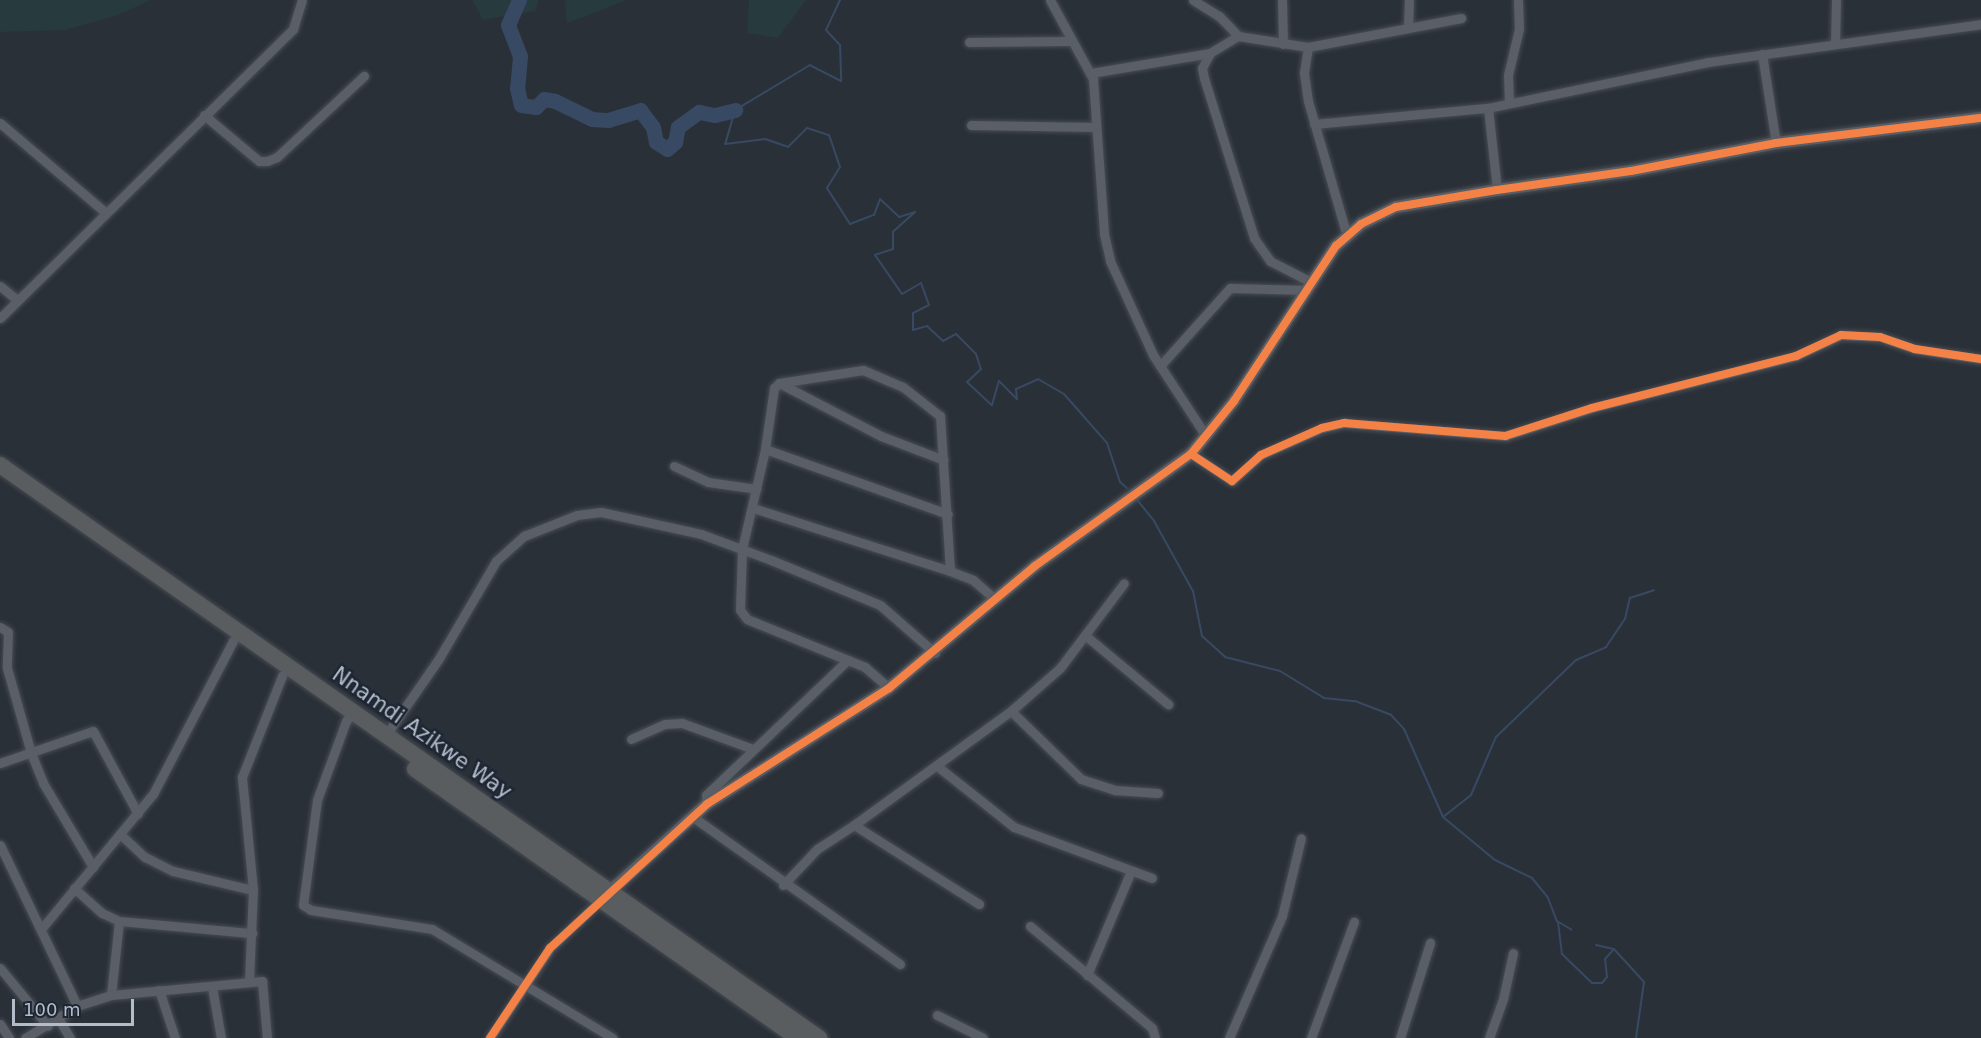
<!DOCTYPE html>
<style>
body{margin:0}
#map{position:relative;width:1981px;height:1038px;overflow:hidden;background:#2a3038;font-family:"DejaVu Sans",sans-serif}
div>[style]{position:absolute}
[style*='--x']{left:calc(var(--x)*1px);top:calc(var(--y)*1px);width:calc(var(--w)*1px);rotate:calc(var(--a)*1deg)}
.green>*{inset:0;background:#273a3e}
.stream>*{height:2px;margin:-1px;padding:0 1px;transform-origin:1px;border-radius:1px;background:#384963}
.river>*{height:15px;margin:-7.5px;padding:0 7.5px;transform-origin:7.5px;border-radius:7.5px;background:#384963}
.roads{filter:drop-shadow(0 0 2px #484c53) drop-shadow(0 0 2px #484c53)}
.street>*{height:9px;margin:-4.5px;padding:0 4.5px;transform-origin:4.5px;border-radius:4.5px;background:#5a5e66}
.secondary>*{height:12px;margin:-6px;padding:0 6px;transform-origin:6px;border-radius:6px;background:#595d64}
.highway>*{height:16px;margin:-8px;padding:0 8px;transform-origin:8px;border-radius:8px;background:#5a5d60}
.cycleway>*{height:8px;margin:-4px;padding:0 4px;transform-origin:4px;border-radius:4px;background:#f48246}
span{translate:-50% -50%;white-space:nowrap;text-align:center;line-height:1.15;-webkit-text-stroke:5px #1d2633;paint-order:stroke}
.street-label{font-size:21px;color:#b4bcc9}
.scale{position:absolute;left:12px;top:999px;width:122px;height:27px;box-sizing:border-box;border:3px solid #b4bcc9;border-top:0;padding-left:8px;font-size:18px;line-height:21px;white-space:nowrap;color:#b4bcc9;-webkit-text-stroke:4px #1d2633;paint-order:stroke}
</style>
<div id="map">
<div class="green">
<div style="clip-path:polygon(0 0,151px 0,118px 15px,65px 30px,0 32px)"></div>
<div style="clip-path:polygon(472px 0,539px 0,535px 11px,483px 20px)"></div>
<div style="clip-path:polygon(565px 0,627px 0,567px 23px)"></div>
<div style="clip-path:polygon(749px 0,806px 0,778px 38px,747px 33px)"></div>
</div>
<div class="stream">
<div style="--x:840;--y:0;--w:33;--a:115"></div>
<div style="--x:826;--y:30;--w:21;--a:47"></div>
<div style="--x:840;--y:45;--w:36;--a:88"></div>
<div style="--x:841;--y:81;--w:35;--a:-153"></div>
<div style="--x:810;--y:65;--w:87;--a:149"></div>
<div style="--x:735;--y:110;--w:35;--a:106"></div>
<div style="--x:725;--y:144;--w:40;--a:-7.1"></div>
<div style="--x:765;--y:139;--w:24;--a:19"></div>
<div style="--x:788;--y:147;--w:27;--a:-45"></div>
<div style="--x:807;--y:128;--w:23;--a:18"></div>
<div style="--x:829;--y:135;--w:34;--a:71"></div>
<div style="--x:840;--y:167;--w:25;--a:122"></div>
<div style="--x:827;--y:188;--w:43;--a:57.4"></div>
<div style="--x:850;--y:224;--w:26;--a:-21"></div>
<div style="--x:874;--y:215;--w:17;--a:-69"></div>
<div style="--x:880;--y:199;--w:26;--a:43"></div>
<div style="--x:899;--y:217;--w:17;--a:-17"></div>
<div style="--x:915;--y:212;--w:30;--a:138"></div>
<div style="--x:893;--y:232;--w:17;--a:90"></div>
<div style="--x:893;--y:249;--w:19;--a:162"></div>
<div style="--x:875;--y:255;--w:47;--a:55.3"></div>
<div style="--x:902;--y:294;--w:22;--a:-30"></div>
<div style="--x:921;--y:283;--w:23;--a:70"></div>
<div style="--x:929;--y:305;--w:18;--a:153"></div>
<div style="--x:913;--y:313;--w:17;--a:90"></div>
<div style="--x:913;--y:330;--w:15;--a:-16"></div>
<div style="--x:927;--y:326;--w:22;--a:43"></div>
<div style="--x:943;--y:341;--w:15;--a:-28"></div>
<div style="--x:956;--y:334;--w:28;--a:45"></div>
<div style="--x:976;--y:354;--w:16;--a:72"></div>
<div style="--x:981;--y:369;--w:19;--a:137"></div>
<div style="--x:967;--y:382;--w:34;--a:43"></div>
<div style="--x:992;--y:405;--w:25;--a:-74"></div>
<div style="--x:999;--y:381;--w:25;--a:45"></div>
<div style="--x:1017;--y:399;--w:10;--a:-96"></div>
<div style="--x:1016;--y:389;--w:24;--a:-24"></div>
<div style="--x:1038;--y:379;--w:30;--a:30"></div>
<div style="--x:1064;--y:394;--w:65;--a:48.7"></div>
<div style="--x:1107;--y:443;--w:41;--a:71.6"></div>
<div style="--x:1120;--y:482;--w:9;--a:41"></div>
<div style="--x:1138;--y:501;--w:26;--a:51"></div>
<div style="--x:1154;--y:521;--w:80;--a:60.9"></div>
<div style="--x:1193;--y:591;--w:46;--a:78.7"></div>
<div style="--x:1202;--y:636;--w:31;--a:42"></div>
<div style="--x:1225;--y:657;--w:57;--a:14.3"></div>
<div style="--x:1280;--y:671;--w:52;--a:31.5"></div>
<div style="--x:1324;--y:698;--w:31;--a:6"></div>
<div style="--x:1355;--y:701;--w:39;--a:21"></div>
<div style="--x:1391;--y:715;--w:19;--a:47"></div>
<div style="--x:1404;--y:729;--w:96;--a:66.1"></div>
<div style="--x:1443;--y:817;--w:67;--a:39.6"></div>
<div style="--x:1495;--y:860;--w:41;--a:25.9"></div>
<div style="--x:1532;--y:878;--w:26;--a:51"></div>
<div style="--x:1548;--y:898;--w:25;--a:69"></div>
<div style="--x:1557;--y:921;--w:17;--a:31"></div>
<div style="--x:1443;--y:817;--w:36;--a:-38"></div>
<div style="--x:1471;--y:795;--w:63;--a:-66.7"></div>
<div style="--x:1496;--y:737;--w:111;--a:-43.9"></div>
<div style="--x:1576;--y:660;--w:33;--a:-23"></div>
<div style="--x:1606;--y:647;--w:34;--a:-56"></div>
<div style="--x:1625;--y:619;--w:22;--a:-77"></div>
<div style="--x:1630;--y:598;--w:25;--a:-18"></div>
<div style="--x:1558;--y:922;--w:32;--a:83"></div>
<div style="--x:1562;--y:954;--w:42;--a:44"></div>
<div style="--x:1592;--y:983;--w:10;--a:0"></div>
<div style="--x:1602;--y:983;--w:8;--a:-50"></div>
<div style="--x:1607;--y:977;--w:18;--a:-96"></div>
<div style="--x:1605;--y:959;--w:13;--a:-48"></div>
<div style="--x:1596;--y:945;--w:18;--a:13"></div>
<div style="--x:1614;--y:949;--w:45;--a:47.7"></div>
<div style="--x:1644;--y:982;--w:57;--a:98.1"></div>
</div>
<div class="river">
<div style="--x:519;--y:0;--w:27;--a:114"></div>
<div style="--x:508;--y:25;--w:33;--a:69"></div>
<div style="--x:520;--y:56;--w:32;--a:95"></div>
<div style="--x:517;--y:88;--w:17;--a:77"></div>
<div style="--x:521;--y:105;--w:15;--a:8"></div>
<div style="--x:536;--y:107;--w:11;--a:-45"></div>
<div style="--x:544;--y:99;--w:11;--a:10"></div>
<div style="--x:555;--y:101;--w:41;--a:25.9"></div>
<div style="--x:592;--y:119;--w:16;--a:4"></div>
<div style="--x:608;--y:120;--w:34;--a:-17"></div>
<div style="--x:640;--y:110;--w:21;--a:53"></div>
<div style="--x:653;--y:127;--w:15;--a:79"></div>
<div style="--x:656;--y:142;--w:13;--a:32"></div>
<div style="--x:667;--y:149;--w:11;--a:-41"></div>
<div style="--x:675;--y:142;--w:15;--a:-79"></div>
<div style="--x:678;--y:127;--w:26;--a:-36"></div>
<div style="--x:699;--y:112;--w:16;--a:11"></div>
<div style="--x:715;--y:115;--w:21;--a:-14"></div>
</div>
<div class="roads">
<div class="street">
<div style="--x:1050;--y:0;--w:90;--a:61.4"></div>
<div style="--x:1093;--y:79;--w:155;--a:85.9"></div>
<div style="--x:1104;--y:234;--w:28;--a:77"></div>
<div style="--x:1110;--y:261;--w:103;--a:65.4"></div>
<div style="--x:1153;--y:355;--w:97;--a:56.8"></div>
<div style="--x:1193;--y:0;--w:31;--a:32"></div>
<div style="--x:1219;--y:16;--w:28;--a:46"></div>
<div style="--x:1238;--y:36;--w:71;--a:8.9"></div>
<div style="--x:1308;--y:47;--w:156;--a:-10.7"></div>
<div style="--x:1282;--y:0;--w:44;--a:88.7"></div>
<div style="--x:1408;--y:27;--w:27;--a:-88"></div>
<div style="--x:1238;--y:36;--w:33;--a:149"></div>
<div style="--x:1210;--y:53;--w:17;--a:118"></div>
<div style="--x:1202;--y:68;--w:10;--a:79"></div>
<div style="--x:1204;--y:78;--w:168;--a:72.6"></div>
<div style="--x:1254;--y:238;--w:28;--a:55"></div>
<div style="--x:1270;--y:261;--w:48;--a:27.1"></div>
<div style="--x:969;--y:42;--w:102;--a:-0.6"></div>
<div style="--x:1835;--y:44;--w:44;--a:-88.7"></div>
<div style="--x:1308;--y:47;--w:26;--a:99"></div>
<div style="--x:1304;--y:73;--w:28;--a:82"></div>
<div style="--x:1308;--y:101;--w:141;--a:73.9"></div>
<div style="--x:1762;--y:54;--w:90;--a:81.1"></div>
<div style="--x:1091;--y:73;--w:121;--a:-9.5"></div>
<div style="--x:1509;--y:103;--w:28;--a:-92"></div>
<div style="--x:1508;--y:75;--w:47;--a:-76.6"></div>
<div style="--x:1519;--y:29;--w:29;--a:-92"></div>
<div style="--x:1488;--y:108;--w:82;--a:83.7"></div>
<div style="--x:204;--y:115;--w:72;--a:39.9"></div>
<div style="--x:259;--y:161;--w:8;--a:0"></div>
<div style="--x:267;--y:161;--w:11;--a:-22"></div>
<div style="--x:277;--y:157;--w:119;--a:-43"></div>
<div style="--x:0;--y:123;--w:138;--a:40.3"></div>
<div style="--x:1314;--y:124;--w:175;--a:-5.3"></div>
<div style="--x:1488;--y:108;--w:225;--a:-11.8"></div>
<div style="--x:1708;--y:62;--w:276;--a:-7.9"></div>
<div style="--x:971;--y:125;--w:125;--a:0.9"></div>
<div style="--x:0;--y:286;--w:21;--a:39"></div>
<div style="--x:0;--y:318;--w:412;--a:-44.6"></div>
<div style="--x:293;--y:29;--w:30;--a:-73"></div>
<div style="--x:1160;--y:366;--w:105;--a:-48.1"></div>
<div style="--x:1230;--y:288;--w:78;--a:1.5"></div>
<div style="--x:779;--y:383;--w:115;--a:27.5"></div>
<div style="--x:881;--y:436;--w:67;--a:20.9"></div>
<div style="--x:765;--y:449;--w:194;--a:19.6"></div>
<div style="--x:1191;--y:454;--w:49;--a:33.4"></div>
<div style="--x:1232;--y:481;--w:39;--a:-42"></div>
<div style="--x:1261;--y:455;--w:67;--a:-23.9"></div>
<div style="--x:1322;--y:428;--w:23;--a:-13"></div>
<div style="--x:1344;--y:423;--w:162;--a:4.6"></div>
<div style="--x:1505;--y:436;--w:91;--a:-17.8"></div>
<div style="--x:1592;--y:408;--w:211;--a:-14.3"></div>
<div style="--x:1796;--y:356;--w:50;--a:-25"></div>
<div style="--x:1841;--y:335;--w:39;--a:3"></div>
<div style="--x:1880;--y:337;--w:37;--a:19"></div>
<div style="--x:1915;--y:349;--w:67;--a:8.6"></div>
<div style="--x:674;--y:466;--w:38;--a:25"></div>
<div style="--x:708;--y:482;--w:49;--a:8.1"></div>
<div style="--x:753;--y:508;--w:207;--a:17.7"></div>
<div style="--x:950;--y:571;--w:25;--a:21"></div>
<div style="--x:973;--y:580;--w:30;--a:41"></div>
<div style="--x:0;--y:627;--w:9;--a:32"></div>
<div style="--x:8;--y:632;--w:36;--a:92"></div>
<div style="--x:7;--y:668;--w:88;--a:74.2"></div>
<div style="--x:31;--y:753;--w:32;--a:68"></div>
<div style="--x:43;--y:783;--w:98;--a:59.2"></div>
<div style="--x:1086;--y:636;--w:107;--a:39.7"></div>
<div style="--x:889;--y:688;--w:32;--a:-139"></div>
<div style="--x:865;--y:667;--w:127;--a:-157.9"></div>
<div style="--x:747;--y:619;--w:11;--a:-128"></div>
<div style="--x:740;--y:610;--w:61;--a:-88.1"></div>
<div style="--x:742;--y:549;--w:103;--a:-77"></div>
<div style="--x:765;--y:449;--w:62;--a:-81.6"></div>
<div style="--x:774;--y:388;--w:7;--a:-45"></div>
<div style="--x:779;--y:383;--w:85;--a:-8.8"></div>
<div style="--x:863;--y:370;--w:43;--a:23"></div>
<div style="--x:903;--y:387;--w:47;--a:38.1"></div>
<div style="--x:940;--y:416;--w:155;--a:86.3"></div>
<div style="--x:1011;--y:711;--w:98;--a:44.2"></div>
<div style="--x:1081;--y:779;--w:36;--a:18"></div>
<div style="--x:1115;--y:790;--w:43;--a:4"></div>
<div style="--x:353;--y:712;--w:11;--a:128"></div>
<div style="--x:346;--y:721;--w:84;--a:110.2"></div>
<div style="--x:317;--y:800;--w:106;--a:97.6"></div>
<div style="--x:303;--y:905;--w:9;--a:32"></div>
<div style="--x:311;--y:910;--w:122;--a:8.9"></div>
<div style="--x:432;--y:929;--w:211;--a:31.1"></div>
<div style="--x:386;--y:735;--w:91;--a:-55.3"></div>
<div style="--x:438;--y:660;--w:115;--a:-59.6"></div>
<div style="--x:496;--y:561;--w:38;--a:-42"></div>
<div style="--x:524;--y:536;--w:57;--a:-21.6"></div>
<div style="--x:577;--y:515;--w:24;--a:-7"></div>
<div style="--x:601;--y:512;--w:102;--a:12.4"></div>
<div style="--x:701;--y:534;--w:75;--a:20.4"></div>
<div style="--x:771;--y:560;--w:118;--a:22.4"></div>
<div style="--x:880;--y:605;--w:73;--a:41.1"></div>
<div style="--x:631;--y:739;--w:37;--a:-24"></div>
<div style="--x:665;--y:724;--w:17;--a:-3"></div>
<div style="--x:682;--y:723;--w:76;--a:20.1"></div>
<div style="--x:0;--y:763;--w:98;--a:-19"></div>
<div style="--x:93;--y:731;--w:94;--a:61.5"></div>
<div style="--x:937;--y:766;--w:98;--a:38.4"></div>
<div style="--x:1014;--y:827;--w:147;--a:20.3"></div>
<div style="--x:707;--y:804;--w:9;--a:-96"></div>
<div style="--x:706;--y:795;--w:196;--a:-43.6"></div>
<div style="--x:693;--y:817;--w:254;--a:35.4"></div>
<div style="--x:854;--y:825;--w:194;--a:-36"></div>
<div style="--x:1011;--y:711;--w:65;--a:-41.3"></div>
<div style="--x:1060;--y:668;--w:106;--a:-53"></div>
<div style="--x:121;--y:835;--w:33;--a:43"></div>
<div style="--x:145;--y:857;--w:31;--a:27"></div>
<div style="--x:173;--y:871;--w:82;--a:13.4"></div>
<div style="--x:0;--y:845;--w:178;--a:64.4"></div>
<div style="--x:783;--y:885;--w:50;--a:-46.6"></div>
<div style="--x:817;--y:849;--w:44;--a:-33"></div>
<div style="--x:854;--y:825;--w:148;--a:32.3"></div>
<div style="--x:74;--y:888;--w:38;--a:42"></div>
<div style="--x:102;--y:913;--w:19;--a:25"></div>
<div style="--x:119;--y:921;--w:134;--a:5.2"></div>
<div style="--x:1030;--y:926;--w:159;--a:39.9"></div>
<div style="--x:1152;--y:1028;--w:10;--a:73"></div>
<div style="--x:42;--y:928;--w:174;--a:-50.4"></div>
<div style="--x:153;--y:794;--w:173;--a:-62.4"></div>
<div style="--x:0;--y:968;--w:75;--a:50.4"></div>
<div style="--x:1087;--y:975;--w:113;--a:-67.1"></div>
<div style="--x:249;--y:981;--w:91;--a:-87.5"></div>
<div style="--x:253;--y:890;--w:114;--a:-95.6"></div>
<div style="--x:242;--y:777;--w:109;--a:-68.4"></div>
<div style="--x:212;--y:987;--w:52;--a:80"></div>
<div style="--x:159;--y:990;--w:51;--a:71.6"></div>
<div style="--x:111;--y:995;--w:74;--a:-83.8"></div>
<div style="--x:937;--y:1015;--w:51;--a:26.6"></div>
<div style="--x:58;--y:1018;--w:23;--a:59"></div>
<div style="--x:0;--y:1024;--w:17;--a:57"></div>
<div style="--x:25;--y:1038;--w:61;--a:-31.6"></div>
<div style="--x:77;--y:1006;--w:36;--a:-18"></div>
<div style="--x:111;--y:995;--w:152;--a:-5.3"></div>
<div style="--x:262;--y:981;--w:57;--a:85"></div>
<div style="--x:490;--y:1038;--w:108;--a:-56.3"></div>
<div style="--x:550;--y:948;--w:70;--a:-43.3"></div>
<div style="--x:1229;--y:1038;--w:133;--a:-66.5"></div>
<div style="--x:1282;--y:916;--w:80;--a:-76.3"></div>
<div style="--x:1311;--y:1038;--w:124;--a:-69.7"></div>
<div style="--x:1400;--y:1038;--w:100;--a:-72.5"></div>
<div style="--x:1489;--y:1038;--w:41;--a:-70.3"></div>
<div style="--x:1503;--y:999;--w:47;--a:-77.7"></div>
</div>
<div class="secondary">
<div style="--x:604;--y:897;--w:139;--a:-42.1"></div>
<div style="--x:707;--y:804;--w:216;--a:-32.5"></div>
<div style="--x:889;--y:688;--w:190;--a:-39.9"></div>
<div style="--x:1035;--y:566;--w:192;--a:-35.7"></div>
<div style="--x:1191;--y:454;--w:68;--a:-50.9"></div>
<div style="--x:1234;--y:401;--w:186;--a:-56.7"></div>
<div style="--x:1336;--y:246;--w:33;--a:-41"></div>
<div style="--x:1361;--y:224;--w:39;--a:-26"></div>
<div style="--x:1396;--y:207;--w:102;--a:-9.6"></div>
<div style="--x:1497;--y:190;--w:135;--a:-8.1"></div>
<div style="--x:1631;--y:171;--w:148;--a:-10.9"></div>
<div style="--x:1776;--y:143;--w:207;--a:-7"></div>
</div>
<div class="highway">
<div style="--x:0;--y:465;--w:1000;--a:34.98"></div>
<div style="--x:415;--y:769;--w:468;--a:35.1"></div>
</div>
</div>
<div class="cycleway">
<div style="--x:1191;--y:454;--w:49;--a:33.4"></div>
<div style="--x:1232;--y:481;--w:39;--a:-42"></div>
<div style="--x:1261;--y:455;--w:67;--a:-23.9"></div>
<div style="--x:1322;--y:428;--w:23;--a:-13"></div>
<div style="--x:1344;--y:423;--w:162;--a:4.6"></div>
<div style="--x:1505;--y:436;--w:91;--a:-17.8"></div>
<div style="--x:1592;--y:408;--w:211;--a:-14.3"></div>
<div style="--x:1796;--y:356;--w:50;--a:-25"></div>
<div style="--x:1841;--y:335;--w:39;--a:3"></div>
<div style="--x:1880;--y:337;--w:37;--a:19"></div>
<div style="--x:1915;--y:349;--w:67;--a:8.6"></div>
<div style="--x:490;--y:1038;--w:108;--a:-56.3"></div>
<div style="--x:550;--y:948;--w:213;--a:-42.5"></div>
<div style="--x:707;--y:804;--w:216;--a:-32.5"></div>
<div style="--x:889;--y:688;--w:190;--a:-39.9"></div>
<div style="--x:1035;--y:566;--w:192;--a:-35.7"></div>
<div style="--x:1191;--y:454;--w:68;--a:-50.9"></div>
<div style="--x:1234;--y:401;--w:186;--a:-56.7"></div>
<div style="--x:1336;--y:246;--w:33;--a:-41"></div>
<div style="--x:1361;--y:224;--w:39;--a:-26"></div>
<div style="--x:1396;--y:207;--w:102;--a:-9.6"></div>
<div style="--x:1497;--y:190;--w:135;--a:-8.1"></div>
<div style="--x:1631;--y:171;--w:148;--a:-10.9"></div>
<div style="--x:1776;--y:143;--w:207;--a:-7"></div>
</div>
<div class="street-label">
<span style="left:422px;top:733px;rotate:35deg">Nnamdi Azikwe Way</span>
</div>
<div class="scale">100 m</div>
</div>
